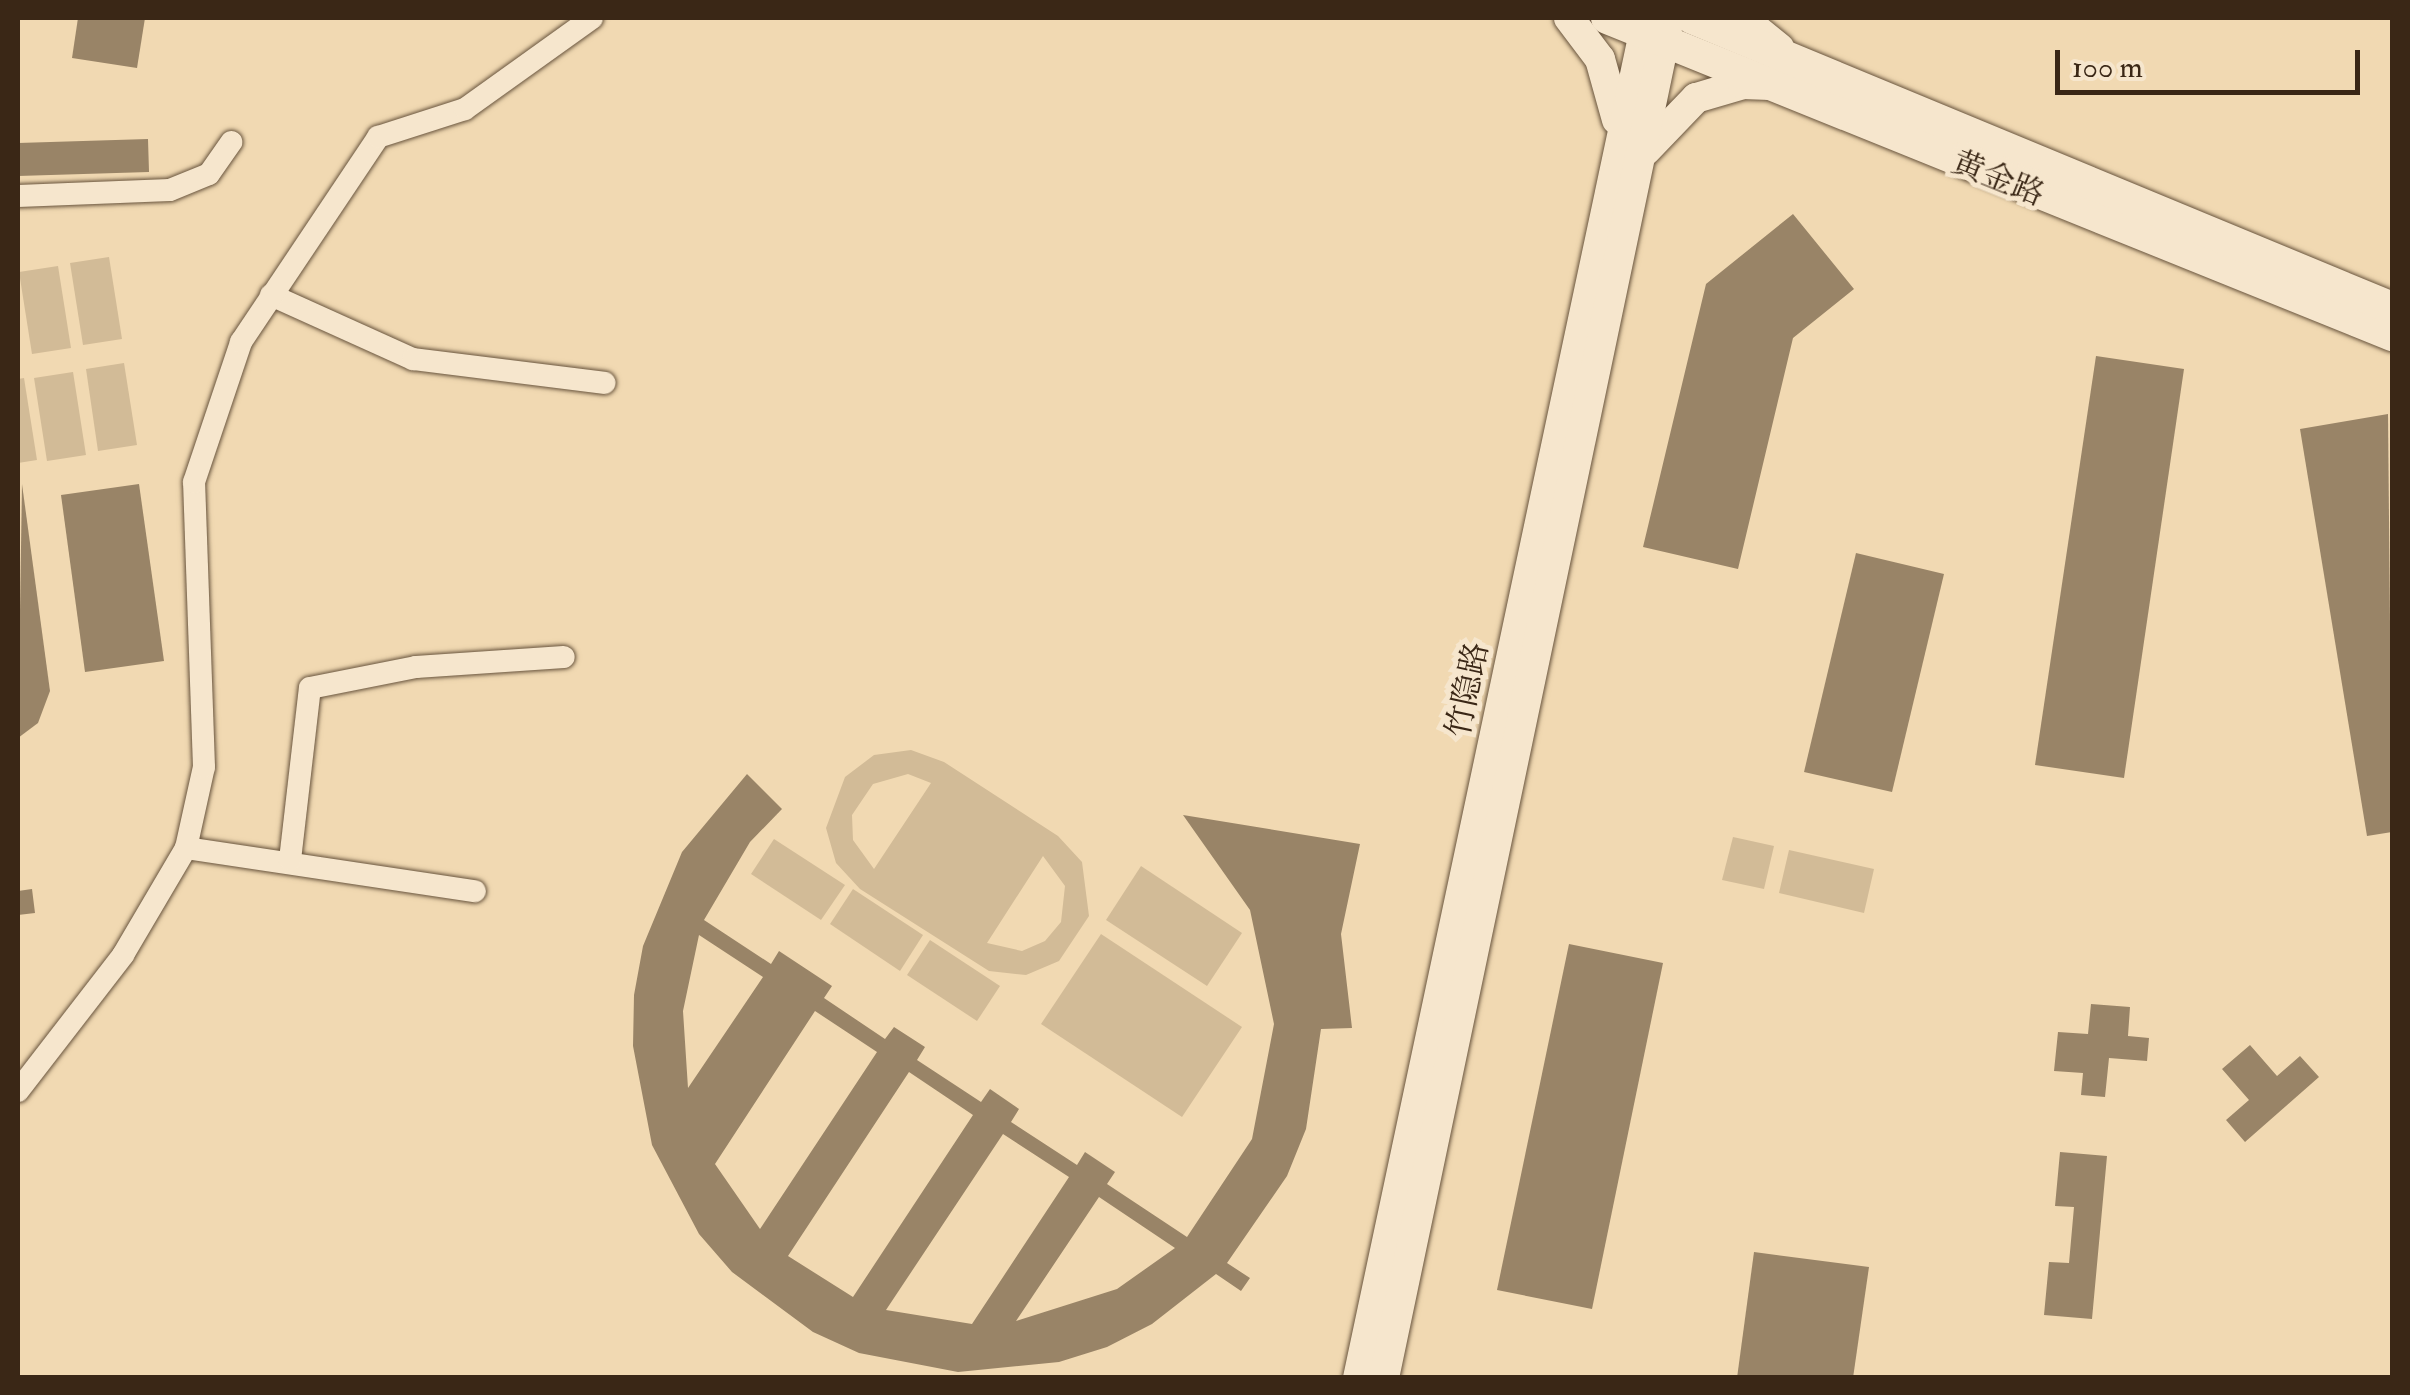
<!DOCTYPE html>
<meta charset="utf-8">
<style>
body{margin:0}
#map{position:relative;width:2410px;height:1395px;overflow:hidden;background:#f1d9b2;font-family:"IM FELL Double Pica","Noto Serif SC",serif}
div>[style]{position:absolute}
[style*='--x']{left:calc(var(--x)*1px);top:calc(var(--y)*1px);width:calc(var(--w)*1px);rotate:calc(var(--a)*1deg)}
.green>*{inset:0;background:#d2bb97}
.building>*{inset:0;background:#998467}
.roads{filter:drop-shadow(0 0 2px #68543d) drop-shadow(0 0 2px #68543d)}
.minor>*{height:22px;margin:-11px;padding:0 11px;transform-origin:11px;border-radius:11px;background:#f6e6cd}
.tertiary>*{height:30px;margin:-15px;padding:0 15px;transform-origin:15px;border-radius:15px;background:#f6e6cd}
.secondary>*{height:32px;margin:-16px;padding:0 16px;transform-origin:16px;border-radius:16px;background:#f6e6cd}
span{translate:-50% -50%;white-space:nowrap;text-align:center;line-height:1.15;-webkit-text-stroke:10px #f6e6cd;paint-order:stroke}
.street-label{font-size:32px;color:#3a2716}
.frame{position:absolute;inset:0;border:20px solid #3a2716;pointer-events:none}
.scale{position:absolute;left:2055px;top:50px;width:305px;height:45px;box-sizing:border-box;border:5px solid #3a2716;border-top:0;padding-left:12px;font-size:30px;line-height:35px;white-space:nowrap;color:#3a2716;-webkit-text-stroke:8px #f6e6cd;paint-order:stroke}
</style>
<div id="map">
<div class="green">
<div style="clip-path:polygon(109px 257px,122px 339px,83px 345px,70px 263px)"></div>
<div style="clip-path:polygon(58px 266px,71px 348px,32px 354px,19px 272px)"></div>
<div style="clip-path:polygon(124px 363px,137px 445px,98px 451px,86px 369px)"></div>
<div style="clip-path:polygon(73px 372px,86px 455px,47px 461px,34px 378px)"></div>
<div style="clip-path:polygon(24px 378px,37px 460px,18px 463px,18px 379px)"></div>
<div style="clip-path:polygon(evenodd,911px 750px,944px 762px,1058px 836px,1082px 862px,1089px 916px,1059px 961px,1026px 975px,989px 971px,860px 889px,836px 863px,826px 828px,845px 777px,874px 755px,911px 750px,908px 774px,931px 783px,874px 869px,853px 840px,852px 815px,873px 784px,908px 774px,911px 750px,1043px 856px,1065px 886px,1061px 922px,1045px 941px,1022px 951px,987px 943px,1043px 856px)"></div>
<div style="clip-path:polygon(1733px 837px,1774px 846px,1764px 889px,1722px 880px)"></div>
<div style="clip-path:polygon(774px 839px,845px 885px,821px 920px,751px 874px)"></div>
<div style="clip-path:polygon(1789px 850px,1874px 869px,1864px 913px,1779px 893px)"></div>
<div style="clip-path:polygon(1141px 866px,1242px 933px,1207px 986px,1106px 920px)"></div>
<div style="clip-path:polygon(853px 889px,923px 935px,900px 971px,830px 924px)"></div>
<div style="clip-path:polygon(1101px 934px,1242px 1027px,1182px 1117px,1041px 1024px)"></div>
<div style="clip-path:polygon(930px 940px,1000px 986px,977px 1021px,907px 975px)"></div>
</div>
<div class="building">
<div style="clip-path:polygon(78px 18px,145px 18px,137px 68px,72px 58px)"></div>
<div style="clip-path:polygon(148px 139px,149px 172px,18px 176px,18px 143px)"></div>
<div style="clip-path:polygon(1793px 214px,1854px 289px,1793px 338px,1738px 569px,1643px 547px,1706px 284px)"></div>
<div style="clip-path:polygon(2096px 356px,2184px 369px,2124px 778px,2035px 765px)"></div>
<div style="clip-path:polygon(2388px 414px,2392px 832px,2367px 836px,2300px 429px)"></div>
<div style="clip-path:polygon(22px 484px,50px 691px,38px 723px,18px 738px)"></div>
<div style="clip-path:polygon(139px 484px,164px 661px,85px 672px,61px 495px)"></div>
<div style="clip-path:polygon(1856px 553px,1944px 574px,1892px 792px,1804px 772px)"></div>
<div style="clip-path:polygon(evenodd,747px 774px,782px 809px,750px 842px,704px 920px,771px 964px,779px 951px,832px 986px,824px 998px,885px 1039px,894px 1027px,925px 1047px,917px 1060px,981px 1102px,990px 1089px,1019px 1109px,1011px 1122px,1077px 1165px,1085px 1152px,1115px 1172px,1107px 1184px,1187px 1237px,1252px 1139px,1274px 1024px,1250px 910px,1183px 815px,1360px 844px,1341px 934px,1352px 1028px,1321px 1029px,1306px 1129px,1287px 1176px,1227px 1263px,1250px 1278px,1241px 1291px,1216px 1274px,1152px 1324px,1107px 1347px,1059px 1362px,958px 1372px,859px 1353px,813px 1332px,732px 1272px,699px 1234px,652px 1145px,633px 1046px,634px 995px,643px 946px,682px 852px,747px 774px,699px 935px,763px 977px,688px 1088px,683px 1011px,699px 935px,747px 774px,815px 1011px,877px 1052px,760px 1229px,715px 1164px,815px 1011px,747px 774px,909px 1072px,973px 1115px,853px 1297px,788px 1256px,909px 1072px,747px 774px,1003px 1134px,1069px 1177px,972px 1324px,886px 1310px,1003px 1134px,747px 774px,1099px 1197px,1175px 1248px,1117px 1289px,1016px 1321px,1099px 1197px)"></div>
<div style="clip-path:polygon(32px 889px,35px 913px,18px 915px,18px 891px)"></div>
<div style="clip-path:polygon(1569px 944px,1663px 963px,1592px 1309px,1497px 1290px)"></div>
<div style="clip-path:polygon(2091px 1004px,2130px 1007px,2128px 1036px,2149px 1038px,2147px 1061px,2109px 1058px,2105px 1097px,2081px 1095px,2083px 1073px,2054px 1071px,2058px 1032px,2088px 1034px)"></div>
<div style="clip-path:polygon(2250px 1045px,2277px 1076px,2300px 1056px,2319px 1077px,2245px 1142px,2226px 1120px,2249px 1100px,2222px 1069px)"></div>
<div style="clip-path:polygon(2060px 1152px,2107px 1156px,2092px 1319px,2044px 1315px,2049px 1262px,2069px 1263px,2074px 1207px,2055px 1206px)"></div>
<div style="clip-path:polygon(1754px 1252px,1869px 1267px,1853px 1378px,1737px 1378px)"></div>
</div>
<div class="roads">
<div class="minor">
<div style="--x:18;--y:196;--w:152;--a:-2.3"></div>
<div style="--x:170;--y:190;--w:42;--a:-22.3"></div>
<div style="--x:209;--y:174;--w:39;--a:-55"></div>
<div style="--x:271;--y:295;--w:156;--a:24.3"></div>
<div style="--x:413;--y:359;--w:193;--a:7.1"></div>
<div style="--x:186;--y:848;--w:292;--a:8.5"></div>
<div style="--x:290;--y:860;--w:173;--a:-83.4"></div>
<div style="--x:310;--y:688;--w:108;--a:-11.2"></div>
<div style="--x:416;--y:667;--w:148;--a:-3.9"></div>
<div style="--x:18;--y:1091;--w:172;--a:-52.3"></div>
<div style="--x:123;--y:955;--w:124;--a:-59.5"></div>
<div style="--x:186;--y:848;--w:83;--a:-77.5"></div>
<div style="--x:204;--y:767;--w:285;--a:-92"></div>
<div style="--x:194;--y:482;--w:148;--a:-71.4"></div>
<div style="--x:241;--y:342;--w:247;--a:-56.2"></div>
<div style="--x:378;--y:137;--w:91;--a:-17.8"></div>
<div style="--x:465;--y:109;--w:156;--a:-35.6"></div>
</div>
<div class="tertiary">
<div style="--x:1569;--y:18;--w:51;--a:52.9"></div>
<div style="--x:1600;--y:59;--w:63;--a:74.4"></div>
<div style="--x:1742;--y:18;--w:48;--a:39"></div>
<div style="--x:1646;--y:150;--w:72;--a:-46.1"></div>
<div style="--x:1696;--y:98;--w:49;--a:-16.6"></div>
<div style="--x:1743;--y:84;--w:27;--a:2"></div>
<div style="--x:1358;--y:1378;--w:1390;--a:-78"></div>
<div style="--x:1384;--y:1378;--w:1390;--a:-78.16"></div>
</div>
<div class="secondary">
<div style="--x:1607;--y:18;--w:847;--a:21.99"></div>
<div style="--x:1692;--y:18;--w:758;--a:22.5"></div>
</div>
</div>
<div class="street-label">
<span style="left:1998px;top:179px;rotate:22deg">黄金路</span>
<span style="left:1468px;top:690px;rotate:-78deg">竹隐路</span>
</div>
<div class="frame"></div>
<div class="scale">100 m</div>
</div>
